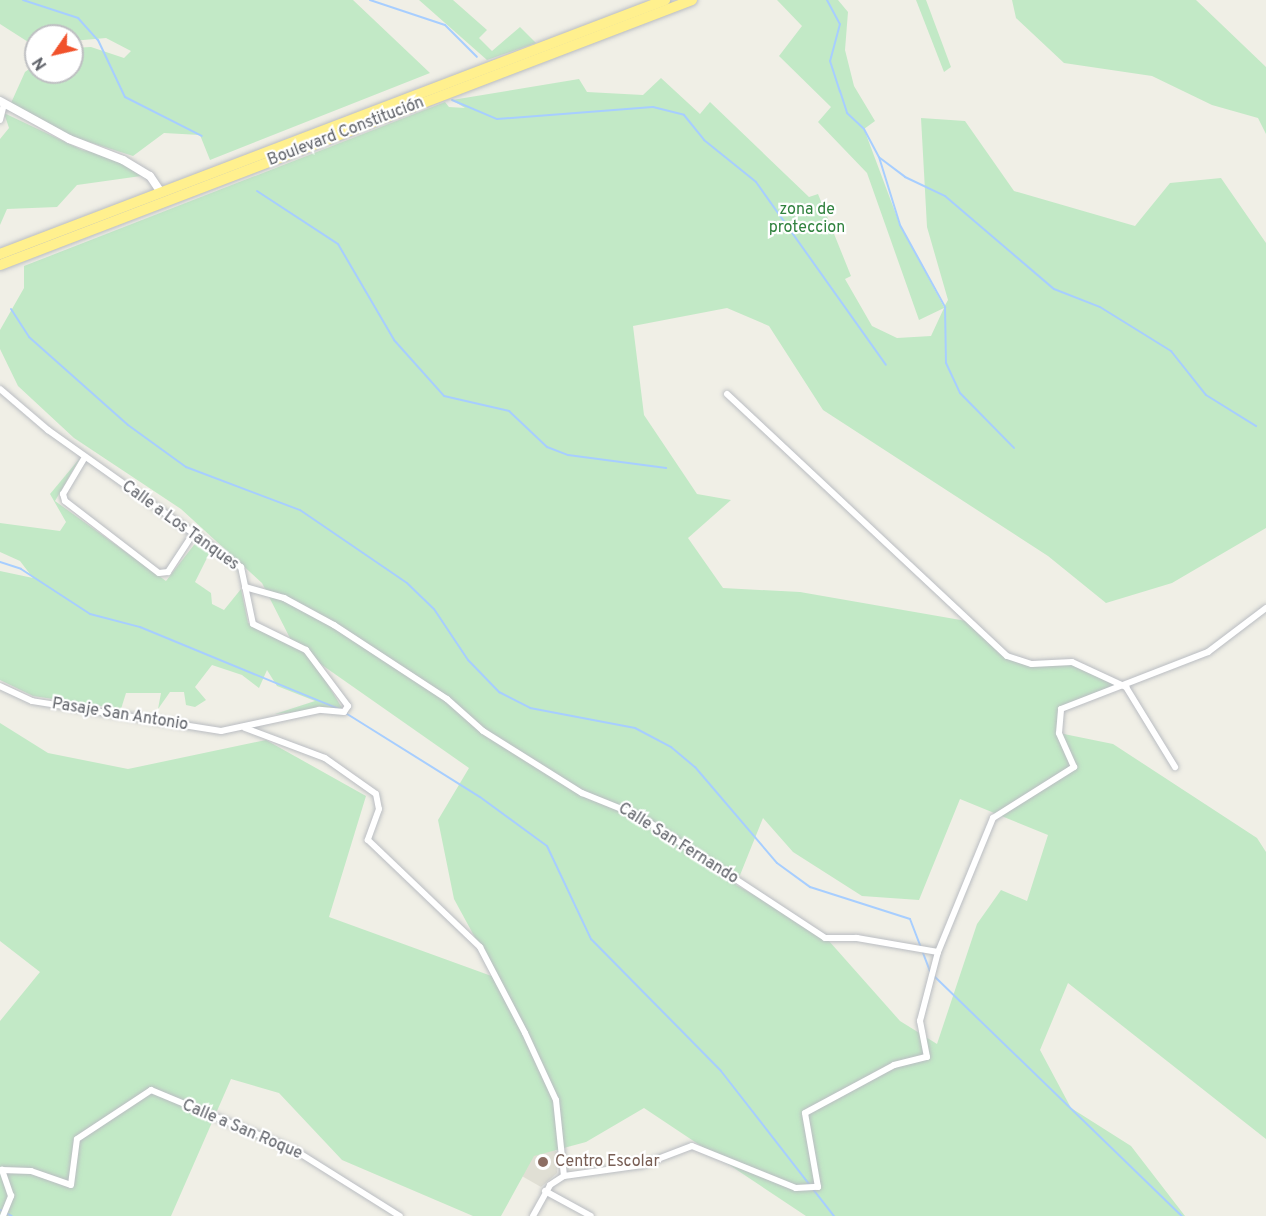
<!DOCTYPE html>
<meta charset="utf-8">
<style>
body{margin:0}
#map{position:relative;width:1266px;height:1216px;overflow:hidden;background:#f0efe6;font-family:Overpass,sans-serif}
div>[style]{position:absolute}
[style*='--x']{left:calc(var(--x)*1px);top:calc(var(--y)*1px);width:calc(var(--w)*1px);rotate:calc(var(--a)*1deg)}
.education>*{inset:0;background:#e0dfd4}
.green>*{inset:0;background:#c2e9c6}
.stream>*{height:2px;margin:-1px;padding:0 1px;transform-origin:1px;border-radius:1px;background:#a7ceff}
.roads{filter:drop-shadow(0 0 2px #babdc2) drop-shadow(0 0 2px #babdc2)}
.street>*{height:6px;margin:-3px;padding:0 3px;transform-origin:3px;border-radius:3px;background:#fff}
.secondary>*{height:8px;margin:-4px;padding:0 4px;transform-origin:4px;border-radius:4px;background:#fff}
.highway>*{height:10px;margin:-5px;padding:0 5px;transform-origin:5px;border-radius:5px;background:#fff08e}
.dots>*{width:16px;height:16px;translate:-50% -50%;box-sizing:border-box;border:3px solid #fff;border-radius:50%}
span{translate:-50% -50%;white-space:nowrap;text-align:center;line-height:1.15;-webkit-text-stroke:4.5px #fff;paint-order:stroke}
.street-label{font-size:16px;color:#5d6067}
.park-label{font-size:16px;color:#30823e}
.education-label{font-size:16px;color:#785e54}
.left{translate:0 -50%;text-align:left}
.north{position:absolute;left:24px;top:24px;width:60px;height:60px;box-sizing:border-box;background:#fff;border:2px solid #bebfc2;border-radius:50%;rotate:236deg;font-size:16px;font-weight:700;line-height:24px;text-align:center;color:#5d6067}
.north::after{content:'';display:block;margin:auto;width:21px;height:27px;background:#f1522b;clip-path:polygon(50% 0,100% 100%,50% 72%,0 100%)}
</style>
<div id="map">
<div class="education">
<div style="clip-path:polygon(542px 1139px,558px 1153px,557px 1173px,541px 1187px,520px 1175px)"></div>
</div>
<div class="green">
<div style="clip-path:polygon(0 0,353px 0,430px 73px,210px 160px,200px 135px,164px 133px,133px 156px,67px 135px,11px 103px,25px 72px,36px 64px,36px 72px,72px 72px,72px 48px,91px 47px,124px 58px,131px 51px,106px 38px,72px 41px,72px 36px,36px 36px,36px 47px,0 24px)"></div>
<div style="clip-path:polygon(419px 0,453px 0,487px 30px,479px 38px,492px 51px,520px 27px,536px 43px,487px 60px)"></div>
<div style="clip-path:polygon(evenodd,777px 0,838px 0,848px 12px,845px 50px,854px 86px,875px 121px,864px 129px,900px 225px,944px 307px,948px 300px,927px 227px,921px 118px,965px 121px,1014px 191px,1135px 226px,1170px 183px,1221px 178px,1266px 243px,1266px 528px,1172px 583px,1106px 603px,1048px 556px,823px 410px,769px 326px,727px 308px,633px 326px,644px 415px,697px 494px,731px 500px,688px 538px,723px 588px,800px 592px,972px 622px,1007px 656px,1022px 663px,1072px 662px,1126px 687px,1061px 709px,1059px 733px,1113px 744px,1257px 838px,1266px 852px,1266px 1139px,1068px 983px,1040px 1050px,1071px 1108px,1131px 1146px,1185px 1216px,806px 1216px,644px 1108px,586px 1142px,534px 1156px,501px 1216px,473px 1216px,342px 1160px,279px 1093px,231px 1079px,171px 1216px,0 1216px,0 1021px,40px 972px,0 941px,0 723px,48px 753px,128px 769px,266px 740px,366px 796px,329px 917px,497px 978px,454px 899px,438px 820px,469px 768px,312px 658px,342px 708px,275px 714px,315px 701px,277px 686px,267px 670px,259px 688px,242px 675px,212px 665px,195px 687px,206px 700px,195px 707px,186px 705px,184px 692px,170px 692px,158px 709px,161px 693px,126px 693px,121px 709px,33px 696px,0 680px,0 571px,33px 578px,20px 561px,0 552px,0 523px,60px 531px,66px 522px,50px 494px,80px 458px,55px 501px,166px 581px,197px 541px,211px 550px,195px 582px,211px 593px,212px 604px,224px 610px,241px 589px,248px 623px,295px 648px,262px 583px,181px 509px,74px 438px,18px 386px,0 349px,0 330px,24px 288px,24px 266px,445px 102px,449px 107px,465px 108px,452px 100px,579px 79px,587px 92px,643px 95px,661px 78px,700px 114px,710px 102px,809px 197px,818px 194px,851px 276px,845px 279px,872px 326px,897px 338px,931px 336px,944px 308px,919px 320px,867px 173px,818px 122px,831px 107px,779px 56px,802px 26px,777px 0,960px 799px,1048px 835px,1027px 901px,1001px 890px,977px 924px,937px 1044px,900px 1021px,821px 932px,736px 885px,763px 818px,793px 852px,862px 896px,919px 900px,960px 799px)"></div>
<div style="clip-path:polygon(916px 0,926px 0,951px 67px,944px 72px)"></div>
<div style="clip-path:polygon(1012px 0,1196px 0,1266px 67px,1266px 134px,1258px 118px,1212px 105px,1152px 76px,1064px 63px,1016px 18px)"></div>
<div style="clip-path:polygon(4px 113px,82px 150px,112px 156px,141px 176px,77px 185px,57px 207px,7px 209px,0 225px,0 139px,9px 128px)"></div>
</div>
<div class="stream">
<div style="--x:23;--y:0;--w:58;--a:18.1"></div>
<div style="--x:78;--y:18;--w:30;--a:48"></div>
<div style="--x:98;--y:40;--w:63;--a:64.7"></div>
<div style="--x:125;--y:97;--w:86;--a:26.9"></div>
<div style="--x:370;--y:0;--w:79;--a:18.4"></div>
<div style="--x:445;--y:25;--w:45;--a:45"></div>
<div style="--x:827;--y:0;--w:27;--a:62"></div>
<div style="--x:840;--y:24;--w:38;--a:105"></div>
<div style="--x:830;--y:61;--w:32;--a:72"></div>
<div style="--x:840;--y:91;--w:23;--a:72"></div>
<div style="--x:847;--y:113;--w:23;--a:43"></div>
<div style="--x:864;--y:129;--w:32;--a:62"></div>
<div style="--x:879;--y:157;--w:71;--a:72.8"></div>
<div style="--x:900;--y:225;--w:94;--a:61.2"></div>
<div style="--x:945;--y:307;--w:56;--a:89"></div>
<div style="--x:946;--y:363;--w:33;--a:65"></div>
<div style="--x:960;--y:393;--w:77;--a:45.5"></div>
<div style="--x:452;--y:100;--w:49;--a:22.9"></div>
<div style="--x:497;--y:119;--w:156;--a:-4.4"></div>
<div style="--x:653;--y:107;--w:32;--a:14"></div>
<div style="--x:684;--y:115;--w:32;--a:51"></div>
<div style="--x:704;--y:140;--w:67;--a:38.9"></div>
<div style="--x:756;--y:182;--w:224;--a:54.6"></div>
<div style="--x:880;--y:158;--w:31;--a:37"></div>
<div style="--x:905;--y:177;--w:44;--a:25.4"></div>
<div style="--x:945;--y:196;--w:143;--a:40.5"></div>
<div style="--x:1054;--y:289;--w:49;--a:21.4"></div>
<div style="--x:1100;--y:307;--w:84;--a:31.8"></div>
<div style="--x:1171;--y:351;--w:56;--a:51.5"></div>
<div style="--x:1206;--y:395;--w:59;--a:31.8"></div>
<div style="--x:257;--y:191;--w:97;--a:33.2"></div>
<div style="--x:338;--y:244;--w:111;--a:59.7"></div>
<div style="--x:394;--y:340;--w:75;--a:48.2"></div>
<div style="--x:444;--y:396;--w:67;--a:13"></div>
<div style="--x:509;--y:411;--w:52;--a:43.5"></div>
<div style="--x:547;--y:447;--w:22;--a:21"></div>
<div style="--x:568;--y:455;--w:99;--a:7.6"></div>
<div style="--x:11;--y:309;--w:33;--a:57"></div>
<div style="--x:29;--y:337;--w:132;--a:41.6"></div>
<div style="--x:128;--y:425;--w:72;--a:35.9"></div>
<div style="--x:186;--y:467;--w:122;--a:20.7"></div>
<div style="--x:300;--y:510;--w:130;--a:34.3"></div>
<div style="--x:407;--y:583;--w:37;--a:44"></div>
<div style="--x:434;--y:609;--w:61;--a:56.3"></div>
<div style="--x:468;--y:660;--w:45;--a:45.9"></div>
<div style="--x:499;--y:692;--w:35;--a:27"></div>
<div style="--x:530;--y:708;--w:107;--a:10.8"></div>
<div style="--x:635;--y:728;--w:41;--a:27.8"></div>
<div style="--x:671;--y:747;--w:31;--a:40"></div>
<div style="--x:695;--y:767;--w:126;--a:49.5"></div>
<div style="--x:777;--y:863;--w:41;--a:36"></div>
<div style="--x:810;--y:887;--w:105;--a:17.7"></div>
<div style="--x:910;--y:919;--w:56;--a:69"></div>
<div style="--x:0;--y:562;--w:22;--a:18"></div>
<div style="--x:21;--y:569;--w:82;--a:33.1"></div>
<div style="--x:90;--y:614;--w:52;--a:14.6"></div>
<div style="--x:140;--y:627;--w:215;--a:22.4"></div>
<div style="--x:344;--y:712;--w:160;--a:32"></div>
<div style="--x:480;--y:797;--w:83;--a:36.2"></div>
<div style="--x:547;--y:846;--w:103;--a:64.7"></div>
<div style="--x:591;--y:939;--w:185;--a:45.4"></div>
<div style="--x:721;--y:1071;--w:184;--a:52.1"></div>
<div style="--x:934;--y:976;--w:345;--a:44.1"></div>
<div style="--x:0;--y:1210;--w:13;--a:27"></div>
</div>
<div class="roads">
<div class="street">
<div style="--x:0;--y:120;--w:16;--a:-76"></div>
<div style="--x:0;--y:389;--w:63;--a:40.5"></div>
<div style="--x:48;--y:430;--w:237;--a:35.4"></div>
<div style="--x:241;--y:567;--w:58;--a:78.1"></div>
<div style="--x:253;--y:624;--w:59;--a:26.1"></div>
<div style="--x:306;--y:650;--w:70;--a:53.1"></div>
<div style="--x:348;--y:706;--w:7;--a:124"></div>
<div style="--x:344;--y:712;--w:25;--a:-175"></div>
<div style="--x:319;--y:710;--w:100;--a:167.9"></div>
<div style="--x:221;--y:731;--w:191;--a:-171"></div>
<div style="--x:32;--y:701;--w:35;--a:-155"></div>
<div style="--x:727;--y:394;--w:383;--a:43.1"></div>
<div style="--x:1007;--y:656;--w:26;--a:18"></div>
<div style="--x:1032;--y:664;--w:40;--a:-2.9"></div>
<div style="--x:1072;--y:662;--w:60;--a:24.8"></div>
<div style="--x:1126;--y:687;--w:94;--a:58.5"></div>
<div style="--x:85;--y:457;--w:43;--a:120.7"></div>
<div style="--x:63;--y:494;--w:7;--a:74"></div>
<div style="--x:65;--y:501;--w:118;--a:37.5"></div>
<div style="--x:159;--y:573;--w:9;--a:-6"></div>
<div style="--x:168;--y:572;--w:45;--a:-56.7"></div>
<div style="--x:245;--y:587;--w:41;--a:15.8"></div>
<div style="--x:284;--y:598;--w:57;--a:28.4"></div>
<div style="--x:334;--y:625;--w:135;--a:33.2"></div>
<div style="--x:447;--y:699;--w:48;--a:41.6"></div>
<div style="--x:483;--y:731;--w:117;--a:32.1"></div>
<div style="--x:582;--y:793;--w:64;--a:22.1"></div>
<div style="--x:641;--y:817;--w:220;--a:33.3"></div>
<div style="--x:825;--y:938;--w:32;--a:0"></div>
<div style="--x:857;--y:938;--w:82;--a:9.8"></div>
<div style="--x:245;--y:728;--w:85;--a:20.6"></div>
<div style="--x:325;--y:758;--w:62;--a:35.2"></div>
<div style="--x:376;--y:794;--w:15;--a:79"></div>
<div style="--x:379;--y:809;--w:33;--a:110"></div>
<div style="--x:368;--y:840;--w:155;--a:43.7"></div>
<div style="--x:480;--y:947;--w:97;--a:62.4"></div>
<div style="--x:525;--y:1033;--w:74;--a:65.2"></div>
<div style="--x:556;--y:1100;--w:76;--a:84"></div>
<div style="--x:545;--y:1191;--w:52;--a:28.5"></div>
<div style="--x:3;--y:1216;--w:22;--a:-68"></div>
<div style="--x:11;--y:1196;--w:28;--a:-109"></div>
<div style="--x:2;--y:1170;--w:29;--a:2"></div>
<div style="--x:31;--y:1171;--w:42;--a:19.3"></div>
<div style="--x:71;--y:1185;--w:46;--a:-82.6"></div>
<div style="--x:77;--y:1139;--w:89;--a:-33.5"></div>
<div style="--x:151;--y:1090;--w:154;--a:22.6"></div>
<div style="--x:293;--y:1149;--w:126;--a:32.1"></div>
<div style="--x:533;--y:1216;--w:35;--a:-61"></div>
<div style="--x:550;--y:1185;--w:17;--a:-33"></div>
<div style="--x:564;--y:1176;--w:79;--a:-8"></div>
<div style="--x:642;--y:1165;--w:53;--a:-20.8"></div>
<div style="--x:692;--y:1146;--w:112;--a:22"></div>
<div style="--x:796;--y:1188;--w:22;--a:-3"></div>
<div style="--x:818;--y:1187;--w:75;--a:-100"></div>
<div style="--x:805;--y:1113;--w:101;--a:-28.3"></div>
<div style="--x:894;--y:1065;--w:34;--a:-14"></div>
<div style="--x:927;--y:1057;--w:37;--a:-101"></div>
<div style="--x:920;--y:1021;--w:71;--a:-75.4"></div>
<div style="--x:938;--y:952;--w:145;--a:-67.7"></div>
<div style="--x:993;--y:818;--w:96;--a:-32.2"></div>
<div style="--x:1074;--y:767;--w:37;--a:-114"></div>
<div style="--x:1059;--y:733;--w:24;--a:-85"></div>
<div style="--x:1061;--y:709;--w:158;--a:-21.2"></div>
<div style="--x:1208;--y:652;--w:73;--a:-37.2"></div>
</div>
<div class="secondary">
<div style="--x:0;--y:101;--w:79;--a:28.8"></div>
<div style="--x:69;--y:139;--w:58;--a:21.3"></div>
<div style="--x:123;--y:160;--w:31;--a:31"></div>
<div style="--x:150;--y:176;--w:18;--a:56"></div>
</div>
<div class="highway">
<div style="--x:0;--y:254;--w:712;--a:-20.9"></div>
<div style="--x:0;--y:265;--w:741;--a:-20.95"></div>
</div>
</div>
<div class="dots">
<div style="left:543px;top:1162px;background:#8d6e63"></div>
</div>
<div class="street-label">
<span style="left:346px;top:132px;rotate:-21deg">Boulevard Constitución</span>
<span style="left:180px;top:526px;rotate:36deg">Calle a Los Tanques</span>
<span style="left:120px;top:715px;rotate:9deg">Pasaje San Antonio</span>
<span style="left:678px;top:844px;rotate:32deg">Calle San Fernando</span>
<span style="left:242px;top:1130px;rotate:23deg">Calle a San Roque</span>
</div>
<div class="park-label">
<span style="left:807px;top:219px">zona de<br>proteccion</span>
</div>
<div class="education-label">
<span class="left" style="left:555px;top:1162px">Centro Escolar</span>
</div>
<div class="north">N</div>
</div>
